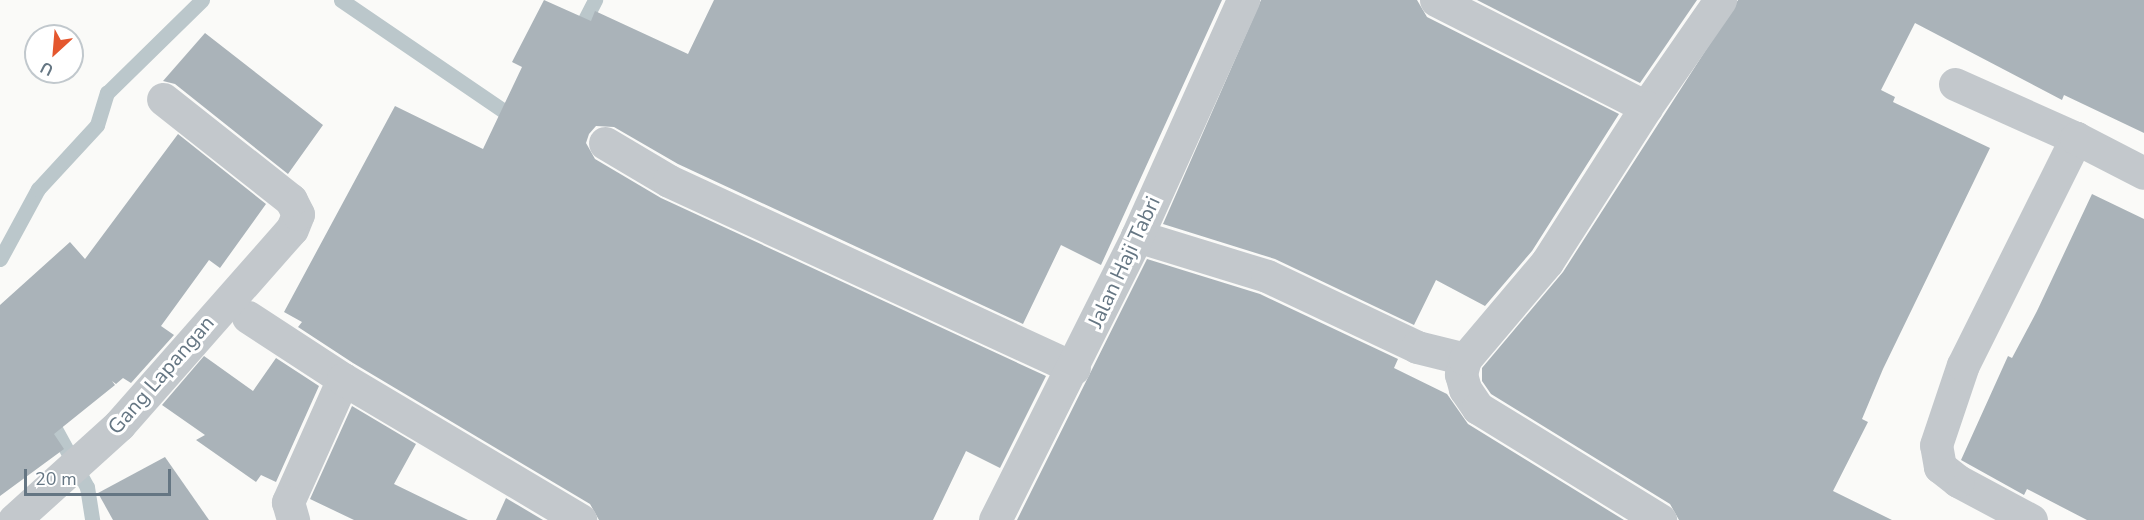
<!DOCTYPE html>
<style>
body{margin:0}
#map{position:relative;width:2144px;height:520px;overflow:hidden;background:#fafaf8;font-family:"Nunito Sans",sans-serif}
div>[style]{position:absolute}
[style*='--x']{left:calc(var(--x)*1px);top:calc(var(--y)*1px);width:calc(var(--w)*1px);rotate:calc(var(--a)*1deg)}
.stream>*{height:15px;margin:-7.5px;padding:0 7.5px;transform-origin:7.5px;border-radius:7.5px;background:#bbc7cb}
.building>*{inset:0;background:#aab3b9}
.minor>*{height:33px;margin:-16.5px;padding:0 16.5px;transform-origin:16.5px;border-radius:16.5px;background:#c3c8cc}
span{translate:-50% -50%;white-space:nowrap;text-align:center;line-height:1.15;-webkit-text-stroke:6px #fff;paint-order:stroke}
.street-label{font-size:21px;color:#657683}
.north{position:absolute;left:24px;top:24px;width:60px;height:60px;box-sizing:border-box;background:#fff;border:2px solid #c1c8cd;border-radius:50%;rotate:206deg;font-size:16px;font-weight:700;line-height:24px;text-align:center;color:#657683}
.north::after{content:'';display:block;margin:auto;width:21px;height:27px;background:#e4572e;clip-path:polygon(50% 0,100% 100%,50% 72%,0 100%)}
.scale{position:absolute;left:24px;top:469px;width:147px;height:27px;box-sizing:border-box;border:3px solid #657683;border-top:0;padding-left:8px;font-size:18px;line-height:21px;white-space:nowrap;color:#657683;-webkit-text-stroke:4px #fff;paint-order:stroke}
</style>
<div id="map">
<div class="stream">
<div style="--x:341;--y:0;--w:213;--a:34.3"></div>
<div style="--x:576;--y:37;--w:42;--a:-62.8"></div>
<div style="--x:0;--y:259;--w:80;--a:-61.5"></div>
<div style="--x:38;--y:189;--w:87;--a:-47.3"></div>
<div style="--x:97;--y:125;--w:34;--a:-73"></div>
<div style="--x:107;--y:93;--w:133;--a:-44.4"></div>
<div style="--x:47;--y:414;--w:83;--a:61.3"></div>
<div style="--x:87;--y:487;--w:33;--a:81"></div>
</div>
<div class="building">
<div style="clip-path:polygon(544px 0,591px 21px,595px 11px,688px 54px,714px 0,1222px 0,1101px 265px,1061px 245px,1023px 324px,678px 164px,614px 127px,596px 126px,589px 134px,586px 143px,595px 159px,661px 198px,1046px 376px,1000px 468px,966px 451px,933px 520px,599px 520px,590px 504px,353px 363px,298px 327px,302px 322px,284px 312px,395px 106px,483px 149px,522px 67px,512px 62px)"></div>
<div style="clip-path:polygon(1261px 0,1417px 0,1427px 17px,1619px 114px,1532px 251px,1485px 306px,1436px 280px,1414px 325px,1275px 259px,1163px 224px)"></div>
<div style="clip-path:polygon(1477px 0,1697px 0,1640px 83px)"></div>
<div style="clip-path:polygon(1738px 0,2144px 0,2144px 133px,2064px 95px,2062px 100px,1915px 23px,1881px 90px,1895px 97px,1893px 102px,1990px 148px,1883px 369px,1862px 419px,1868px 422px,1833px 491px,1892px 520px,1679px 520px,1670px 504px,1491px 394px,1482px 381px,1482px 368px,1563px 272px)"></div>
<div style="clip-path:polygon(205px 33px,323px 125px,288px 174px,175px 84px,163px 81px)"></div>
<div style="clip-path:polygon(178px 134px,266px 204px,220px 268px,209px 260px,161px 326px,174px 335px,131px 383px,123px 378px,116px 384px,112px 381px,115px 385px,54px 434px,64px 449px,0 496px,0 305px,70px 242px,85px 259px)"></div>
<div style="clip-path:polygon(2092px 194px,2144px 219px,2144px 520px,2087px 520px,2027px 489px,2024px 495px,1961px 460px,2008px 356px,2012px 358px,2037px 311px)"></div>
<div style="clip-path:polygon(1147px 259px,1260px 294px,1398px 359px,1394px 368px,1447px 394px,1468px 424px,1624px 520px,1017px 520px)"></div>
<div style="clip-path:polygon(204px 356px,253px 391px,276px 358px,319px 386px,276px 482px,261px 475px,256px 482px,196px 440px,205px 435px,162px 405px)"></div>
<div style="clip-path:polygon(352px 406px,416px 444px,394px 484px,468px 520px,354px 520px,310px 499px)"></div>
<div style="clip-path:polygon(165px 457px,209px 520px,113px 520px,98px 493px)"></div>
<div style="clip-path:polygon(506px 498px,543px 520px,496px 520px)"></div>
</div>
<div class="minor">
<div style="--x:1436;--y:0;--w:236;--a:27"></div>
<div style="--x:1646;--y:107;--w:130;--a:-55.3"></div>
<div style="--x:1955;--y:84;--w:133;--a:24.1"></div>
<div style="--x:605;--y:143;--w:74;--a:30.7"></div>
<div style="--x:669;--y:181;--w:446;--a:24.8"></div>
<div style="--x:1137;--y:236;--w:136;--a:17.1"></div>
<div style="--x:1267;--y:276;--w:166;--a:25.3"></div>
<div style="--x:1417;--y:347;--w:49;--a:14"></div>
<div style="--x:1465;--y:359;--w:16;--a:105"></div>
<div style="--x:1461;--y:374;--w:16;--a:75"></div>
<div style="--x:1465;--y:389;--w:23;--a:56"></div>
<div style="--x:1478;--y:408;--w:214;--a:31.6"></div>
<div style="--x:248;--y:317;--w:113;--a:33.1"></div>
<div style="--x:343;--y:379;--w:135;--a:114.1"></div>
<div style="--x:288;--y:502;--w:19;--a:74"></div>
<div style="--x:1465;--y:359;--w:127;--a:-49.8"></div>
<div style="--x:1547;--y:262;--w:184;--a:-57.4"></div>
<div style="--x:343;--y:379;--w:276;--a:30.7"></div>
<div style="--x:14;--y:520;--w:142;--a:-42.1"></div>
<div style="--x:119;--y:425;--w:261;--a:-48.6"></div>
<div style="--x:292;--y:229;--w:16;--a:-68"></div>
<div style="--x:298;--y:214;--w:16;--a:-117"></div>
<div style="--x:291;--y:200;--w:163;--a:-141.7"></div>
<div style="--x:995;--y:520;--w:318;--a:-63.4"></div>
<div style="--x:1137;--y:236;--w:259;--a:-65.8"></div>
<div style="--x:2031;--y:520;--w:83;--a:-151.9"></div>
<div style="--x:1958;--y:481;--w:23;--a:-142"></div>
<div style="--x:1940;--y:467;--w:22;--a:-100"></div>
<div style="--x:1936;--y:445;--w:84;--a:-71.4"></div>
<div style="--x:1963;--y:365;--w:254;--a:-63.5"></div>
<div style="--x:2076;--y:138;--w:76;--a:27.2"></div>
</div>
<div class="street-label">
<span style="left:1124px;top:262px;rotate:-65deg">Jalan Haji Tabri</span>
<span style="left:161px;top:375px;rotate:-49deg">Gang Lapangan</span>
</div>
<div class="north">U</div>
<div class="scale">20 m</div>
</div>
